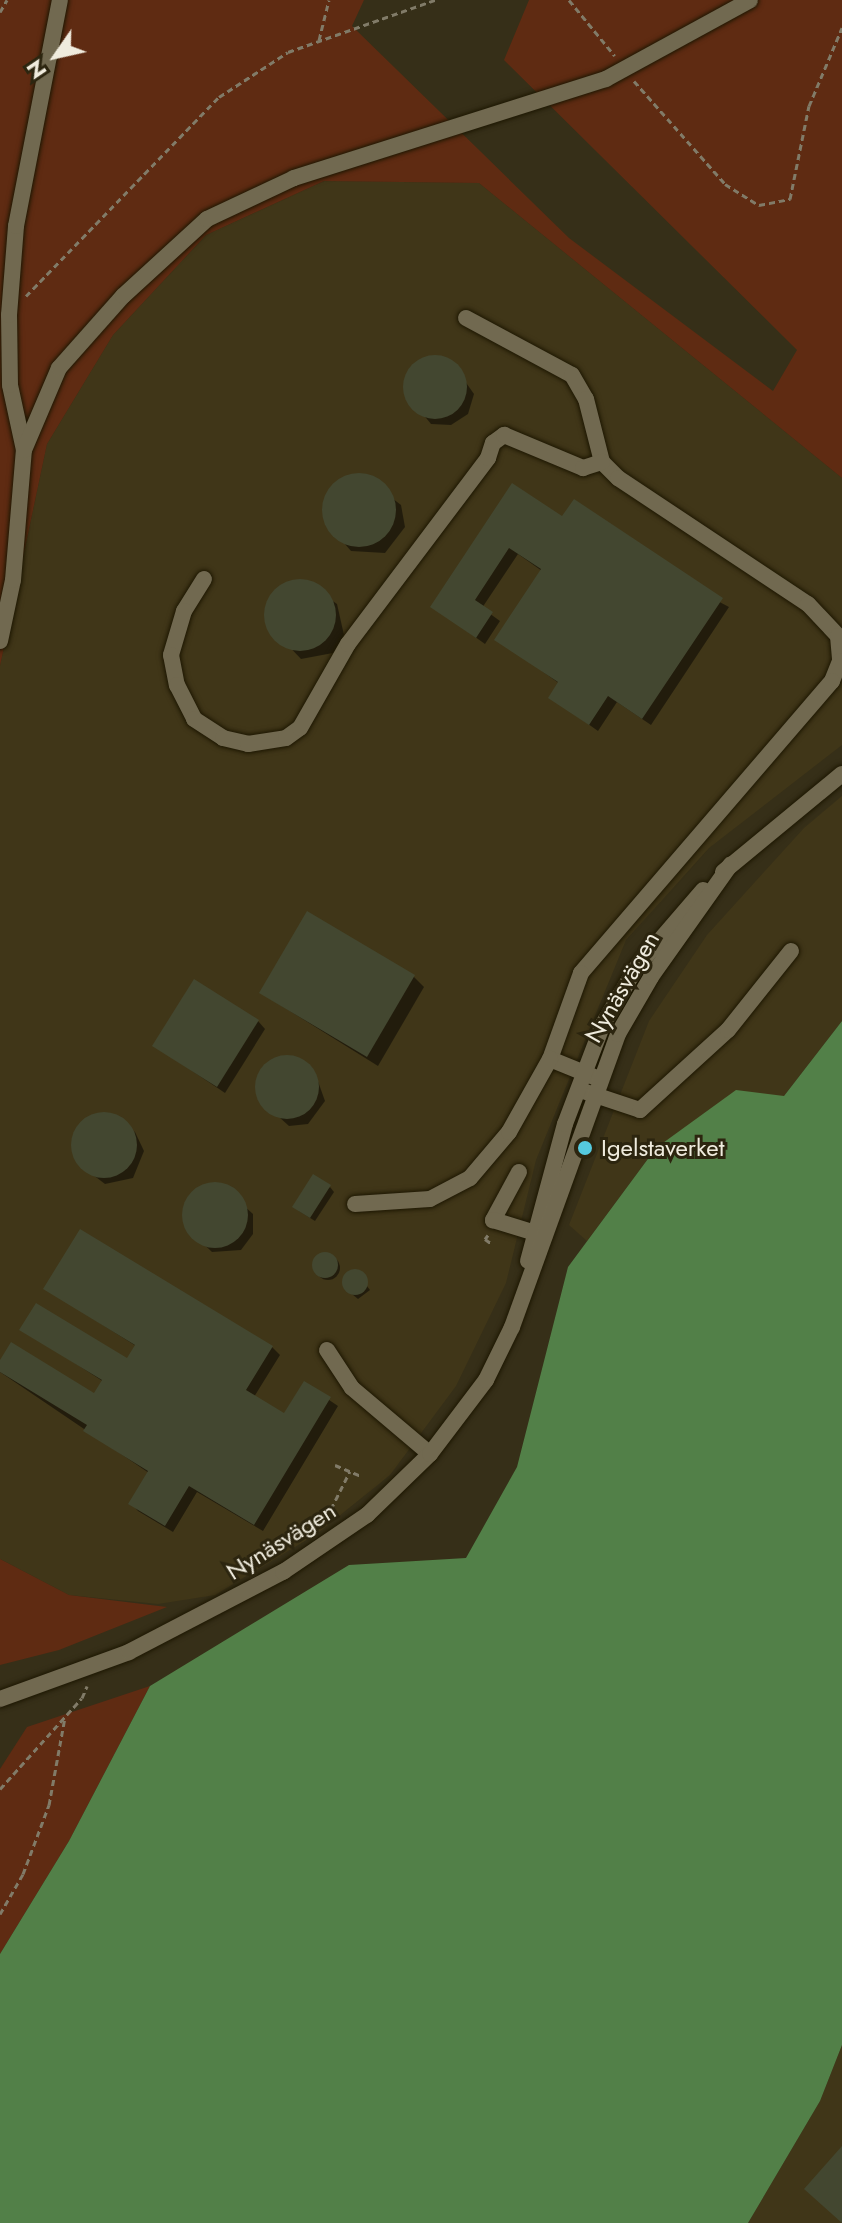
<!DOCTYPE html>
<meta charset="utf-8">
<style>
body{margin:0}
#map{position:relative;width:842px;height:2223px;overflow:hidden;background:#362f18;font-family:Jost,sans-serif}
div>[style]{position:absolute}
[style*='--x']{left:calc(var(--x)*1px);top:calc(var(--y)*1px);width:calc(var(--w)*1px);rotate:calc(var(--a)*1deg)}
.built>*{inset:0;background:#403618}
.green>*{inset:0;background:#5f2b12}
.water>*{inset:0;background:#528048}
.shadow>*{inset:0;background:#0007}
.round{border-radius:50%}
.building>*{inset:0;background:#434730}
.path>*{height:3px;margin-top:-1.5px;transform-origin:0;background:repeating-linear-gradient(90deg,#817b68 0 6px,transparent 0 10px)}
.roads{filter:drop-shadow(0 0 2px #1d1702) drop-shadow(0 0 2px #1d1702)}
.minor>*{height:16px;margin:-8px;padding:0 8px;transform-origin:8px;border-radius:8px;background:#716950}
.dots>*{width:22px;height:22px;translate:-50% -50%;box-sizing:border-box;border:4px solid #2c250f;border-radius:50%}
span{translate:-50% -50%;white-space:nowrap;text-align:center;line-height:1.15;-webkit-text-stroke:6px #2c250f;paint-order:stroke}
.street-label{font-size:24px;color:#efebdd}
.poi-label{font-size:24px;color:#efebdd}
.left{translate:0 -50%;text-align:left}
.north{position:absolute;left:16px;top:16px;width:80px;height:80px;-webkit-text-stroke:6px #2c250f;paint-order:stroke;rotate:236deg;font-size:22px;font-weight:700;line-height:32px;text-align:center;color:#efebdd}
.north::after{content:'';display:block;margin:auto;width:28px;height:36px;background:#efebdd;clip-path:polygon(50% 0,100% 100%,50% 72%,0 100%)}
</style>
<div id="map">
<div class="built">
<div style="clip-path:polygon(324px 181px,479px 183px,842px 478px,842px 745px,709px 848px,626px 940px,536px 1160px,506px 1283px,456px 1386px,390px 1475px,318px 1533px,215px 1595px,158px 1604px,69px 1595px,0 1559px,0 666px,47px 444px,113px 335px,206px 235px)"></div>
<div style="clip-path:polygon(842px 796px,842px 1021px,784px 1096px,656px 1148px,587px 1241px,569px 1225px,649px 1021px,707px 935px,804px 828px)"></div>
<div style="clip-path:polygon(842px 2045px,842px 2223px,748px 2223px,820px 2101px)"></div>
</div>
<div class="green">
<div style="clip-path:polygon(0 0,364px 0,352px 26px,569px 238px,773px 391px,797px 350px,504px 60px,529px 0,842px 0,842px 478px,479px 183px,324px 181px,206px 235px,113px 335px,47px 444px,0 666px)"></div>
<div style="clip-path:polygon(0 1559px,69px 1595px,167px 1607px,59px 1650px,0 1665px)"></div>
<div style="clip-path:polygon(150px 1686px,69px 1841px,0 1954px,0 1769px,27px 1727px)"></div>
</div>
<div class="water">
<div style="clip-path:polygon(842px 1021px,842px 2045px,820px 2101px,748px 2223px,0 2223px,0 1954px,69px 1841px,150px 1686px,349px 1565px,466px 1558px,517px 1467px,568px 1267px,656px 1148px,736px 1090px,784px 1096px)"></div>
</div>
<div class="shadow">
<div style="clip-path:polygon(431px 357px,450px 360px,474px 394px,468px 414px,451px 425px,431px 424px,405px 392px,408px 373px)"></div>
<div style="clip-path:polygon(362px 475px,401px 505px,405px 527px,385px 553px,351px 551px,325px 521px,326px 498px,340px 480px)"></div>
<div style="clip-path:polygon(513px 486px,563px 519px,729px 607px,651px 725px,617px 702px,598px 731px,550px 697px,560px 684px,497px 639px,542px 571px,518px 554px,482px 608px,500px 621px,485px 644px,433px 607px)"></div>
<div style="clip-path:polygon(306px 582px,337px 604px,344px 635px,333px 653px,301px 659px,267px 623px,269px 601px,285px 585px)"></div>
<div style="clip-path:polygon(414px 977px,424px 987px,378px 1066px,261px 993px)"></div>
<div style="clip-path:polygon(258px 1021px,265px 1029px,225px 1093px,155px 1046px)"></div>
<div style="clip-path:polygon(288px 1057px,315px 1073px,325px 1101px,308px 1124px,289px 1126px,258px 1098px,258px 1079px,269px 1063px)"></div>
<div style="clip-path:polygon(108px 1114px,135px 1132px,144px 1151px,133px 1178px,105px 1184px,80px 1165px,74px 1135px,87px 1118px)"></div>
<div style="clip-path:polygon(221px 1185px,253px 1214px,253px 1234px,241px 1250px,212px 1252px,189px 1230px,188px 1201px,201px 1187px)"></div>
<div style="clip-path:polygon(330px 1187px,334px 1192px,315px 1221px,299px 1211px)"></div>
<div class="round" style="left:316px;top:1256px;width:24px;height:24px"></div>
<div style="clip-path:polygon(356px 1272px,370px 1290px,358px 1299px,347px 1290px,345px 1280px)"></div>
<div style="clip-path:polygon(46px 1289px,272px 1347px,280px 1355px,254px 1397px,285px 1416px,304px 1383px,338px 1406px,263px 1531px,197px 1492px,173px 1532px,138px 1511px,131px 1503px,149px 1473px,0 1372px,0 1364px,95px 1396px,104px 1382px,22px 1329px,128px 1361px,136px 1346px)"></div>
</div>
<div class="building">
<div class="round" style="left:403px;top:355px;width:64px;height:64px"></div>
<div class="round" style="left:322px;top:473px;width:74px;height:74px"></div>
<div style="clip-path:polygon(512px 483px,562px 516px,574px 499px,723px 598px,642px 719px,608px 696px,589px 725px,548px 698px,558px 682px,494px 640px,541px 569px,509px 548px,475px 600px,493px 612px,476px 638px,430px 607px)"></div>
<div class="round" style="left:264px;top:579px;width:72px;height:72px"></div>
<div style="clip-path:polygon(307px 911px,415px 975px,367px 1057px,259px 993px)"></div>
<div style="clip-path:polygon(194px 979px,259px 1020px,217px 1087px,152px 1046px)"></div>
<div class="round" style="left:255px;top:1055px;width:64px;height:64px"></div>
<div class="round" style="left:71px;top:1112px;width:66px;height:66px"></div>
<div style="clip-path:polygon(313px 1174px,331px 1185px,310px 1218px,292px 1207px)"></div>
<div class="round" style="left:182px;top:1182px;width:66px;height:66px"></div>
<div style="clip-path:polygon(80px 1229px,273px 1346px,246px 1390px,284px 1413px,304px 1381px,331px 1397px,254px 1525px,189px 1486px,165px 1526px,128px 1504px,148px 1471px,83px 1431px,87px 1425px,0 1372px,0 1360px,11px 1342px,94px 1393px,102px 1380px,19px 1330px,36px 1303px,127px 1358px,135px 1345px,43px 1289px)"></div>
<div class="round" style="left:312px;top:1252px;width:26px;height:26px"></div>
<div class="round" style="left:342px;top:1269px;width:26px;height:26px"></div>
<div style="clip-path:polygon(842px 2146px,842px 2223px,804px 2189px)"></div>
</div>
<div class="path">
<div style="--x:569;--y:0;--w:72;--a:50.6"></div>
<div style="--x:0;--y:12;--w:14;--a:-60"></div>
<div style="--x:319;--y:40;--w:41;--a:-76"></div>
<div style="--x:634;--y:81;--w:137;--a:48.5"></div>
<div style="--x:725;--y:184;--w:40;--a:32"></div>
<div style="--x:759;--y:205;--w:32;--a:-11"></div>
<div style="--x:790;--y:199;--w:95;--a:-78.5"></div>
<div style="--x:809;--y:106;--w:85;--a:-67.1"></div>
<div style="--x:26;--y:296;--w:277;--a:-45.9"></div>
<div style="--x:219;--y:97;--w:82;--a:-33.1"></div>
<div style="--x:288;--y:52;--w:156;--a:-19.5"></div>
<div style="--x:488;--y:1235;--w:5;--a:127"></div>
<div style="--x:485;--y:1239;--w:9;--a:36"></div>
<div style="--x:335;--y:1465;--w:28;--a:23"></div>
<div style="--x:332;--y:1521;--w:12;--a:-95"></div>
<div style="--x:331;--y:1509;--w:42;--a:-63.4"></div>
<div style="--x:0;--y:1789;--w:122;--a:-48"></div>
<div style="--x:82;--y:1698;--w:13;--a:-67"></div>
<div style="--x:0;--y:1914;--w:46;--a:-60.1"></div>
<div style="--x:23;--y:1874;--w:74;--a:-69.4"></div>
<div style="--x:49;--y:1805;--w:89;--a:-79.7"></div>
</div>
<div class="roads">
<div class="minor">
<div style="--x:466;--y:318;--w:120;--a:28.3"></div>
<div style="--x:572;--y:375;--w:28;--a:60"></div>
<div style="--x:586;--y:399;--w:65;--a:75.7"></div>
<div style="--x:602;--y:462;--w:23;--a:45"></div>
<div style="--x:618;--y:478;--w:228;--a:33.6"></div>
<div style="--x:808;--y:604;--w:44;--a:46.8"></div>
<div style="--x:838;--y:636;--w:25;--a:85"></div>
<div style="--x:840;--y:661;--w:22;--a:112"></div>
<div style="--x:832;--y:681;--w:385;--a:130.7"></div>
<div style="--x:581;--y:973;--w:91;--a:109.8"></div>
<div style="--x:550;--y:1059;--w:53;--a:22.2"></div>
<div style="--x:24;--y:450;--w:66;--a:-102.2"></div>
<div style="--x:10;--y:385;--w:70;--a:-90.8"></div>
<div style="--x:9;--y:315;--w:89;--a:-85.5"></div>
<div style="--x:16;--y:226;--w:230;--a:-79"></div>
<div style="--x:204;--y:579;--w:38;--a:122"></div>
<div style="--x:184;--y:611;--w:46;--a:106.5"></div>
<div style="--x:171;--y:655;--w:31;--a:79"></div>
<div style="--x:177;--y:685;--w:38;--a:63"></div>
<div style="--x:194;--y:719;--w:35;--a:33"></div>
<div style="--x:223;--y:738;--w:26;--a:13"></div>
<div style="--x:248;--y:744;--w:38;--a:-9"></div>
<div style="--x:286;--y:738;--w:17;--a:-36"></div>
<div style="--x:300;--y:728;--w:97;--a:-60.3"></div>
<div style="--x:348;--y:644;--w:233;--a:-53"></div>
<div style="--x:488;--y:458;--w:16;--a:-72"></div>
<div style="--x:493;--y:443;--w:14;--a:-36"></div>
<div style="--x:504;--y:435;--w:86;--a:22.7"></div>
<div style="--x:583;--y:468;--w:20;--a:-18"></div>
<div style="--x:0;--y:641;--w:62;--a:-78"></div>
<div style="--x:13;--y:580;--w:130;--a:-85.2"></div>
<div style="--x:24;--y:450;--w:89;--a:-66.9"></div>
<div style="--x:59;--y:368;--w:96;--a:-48.4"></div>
<div style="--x:123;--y:296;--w:114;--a:-42.5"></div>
<div style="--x:207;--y:219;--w:96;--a:-25.2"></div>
<div style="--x:294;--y:178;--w:327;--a:-17.6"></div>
<div style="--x:606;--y:79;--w:164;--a:-28.7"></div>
<div style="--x:723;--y:872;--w:154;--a:-39.5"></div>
<div style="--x:586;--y:1092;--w:57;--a:18.4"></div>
<div style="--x:640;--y:1110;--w:119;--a:-42.3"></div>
<div style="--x:728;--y:1030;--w:101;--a:-51.4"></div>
<div style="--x:519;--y:1172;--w:55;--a:118.4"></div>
<div style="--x:493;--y:1220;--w:54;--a:17.1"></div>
<div style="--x:355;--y:1204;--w:75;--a:-3.8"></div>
<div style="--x:430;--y:1199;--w:45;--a:-27.7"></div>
<div style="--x:470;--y:1178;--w:60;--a:-49.7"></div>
<div style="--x:509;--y:1132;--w:84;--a:-60.7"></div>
<div style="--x:528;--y:1261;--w:142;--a:-74.9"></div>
<div style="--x:565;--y:1124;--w:107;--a:-69.2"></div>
<div style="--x:603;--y:1024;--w:65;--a:-59.5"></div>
<div style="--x:636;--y:968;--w:103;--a:-49.3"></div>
<div style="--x:327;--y:1350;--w:45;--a:56.7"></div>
<div style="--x:352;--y:1388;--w:102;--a:40.2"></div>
<div style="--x:0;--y:1699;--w:137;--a:-20"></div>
<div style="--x:129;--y:1652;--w:174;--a:-27.5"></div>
<div style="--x:283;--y:1572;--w:102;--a:-34.2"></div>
<div style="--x:367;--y:1515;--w:88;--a:-44.1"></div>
<div style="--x:430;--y:1454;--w:93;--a:-52.9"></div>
<div style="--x:486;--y:1380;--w:59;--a:-63.9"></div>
<div style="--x:512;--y:1327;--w:312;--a:-70.1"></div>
<div style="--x:618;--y:1034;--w:66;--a:-59.9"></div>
<div style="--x:651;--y:977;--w:138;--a:-54.7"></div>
</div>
</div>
<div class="dots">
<div style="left:585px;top:1148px;background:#55cadf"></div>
</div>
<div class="street-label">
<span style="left:622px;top:987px;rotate:-60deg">Nynäsvägen</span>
<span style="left:281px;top:1541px;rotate:-32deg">Nynäsvägen</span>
</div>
<div class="poi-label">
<span class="left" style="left:601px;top:1148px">Igelstaverket</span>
</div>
<div class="north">N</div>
</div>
